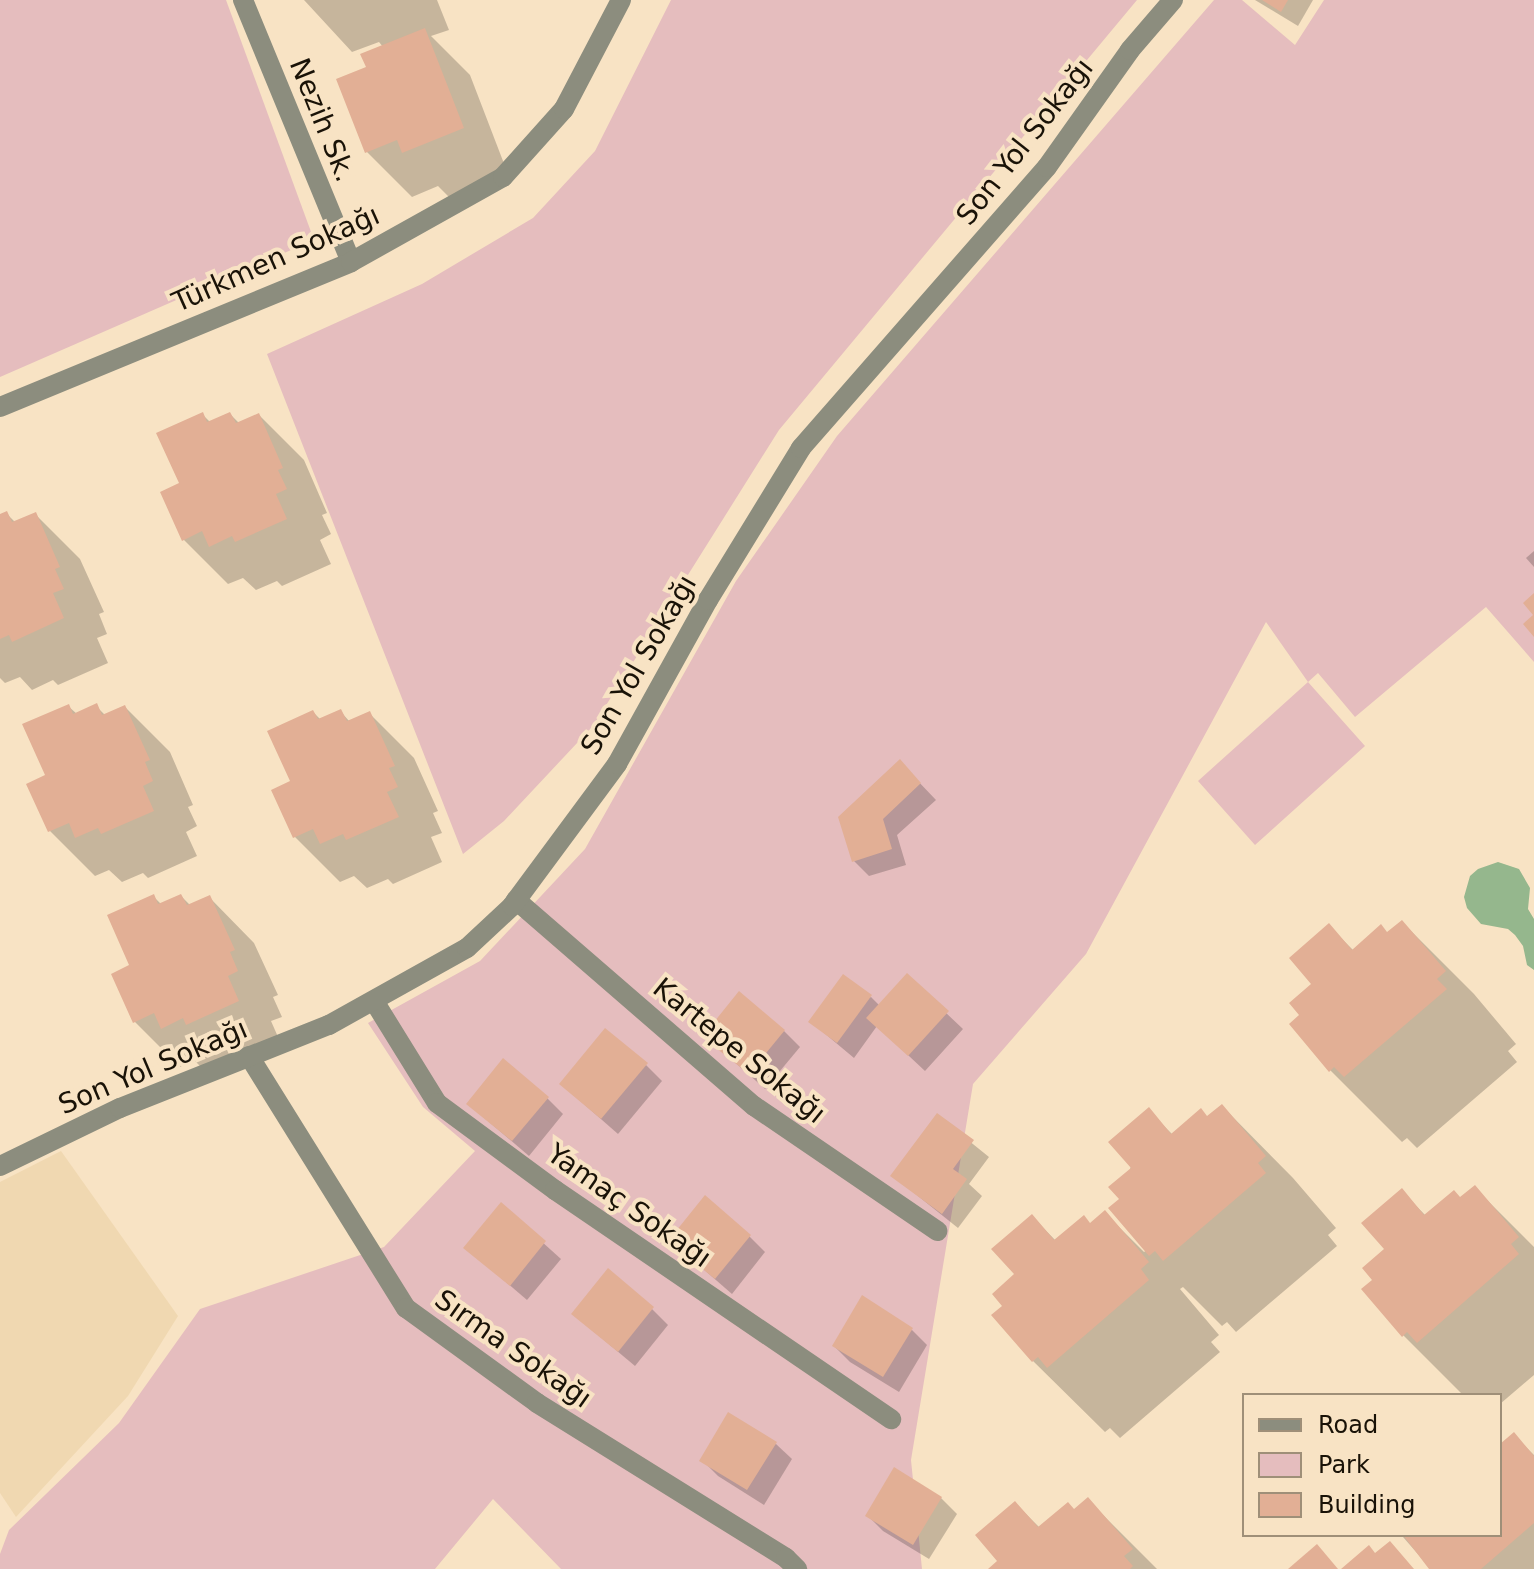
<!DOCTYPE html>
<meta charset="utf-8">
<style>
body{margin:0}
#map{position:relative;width:1534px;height:1569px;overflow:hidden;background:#f8e3c4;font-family:"DejaVu Sans",sans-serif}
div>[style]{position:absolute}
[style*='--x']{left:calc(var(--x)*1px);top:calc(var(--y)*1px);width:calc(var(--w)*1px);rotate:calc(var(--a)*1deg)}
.built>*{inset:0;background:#f0d8b1}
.green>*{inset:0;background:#e5bdbe}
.water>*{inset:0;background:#95b78d}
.shadow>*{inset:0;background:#0003}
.building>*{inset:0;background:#e2af95}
.street>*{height:20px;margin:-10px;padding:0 10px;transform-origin:10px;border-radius:10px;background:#8c8d7e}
span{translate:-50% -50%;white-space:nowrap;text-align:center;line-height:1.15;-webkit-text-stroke:8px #f8e3c4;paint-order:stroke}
.street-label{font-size:28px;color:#191207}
.legend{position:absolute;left:1242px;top:1393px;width:260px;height:144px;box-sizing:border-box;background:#f8e3c4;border:2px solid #9f8f78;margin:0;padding:10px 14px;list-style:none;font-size:24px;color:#191207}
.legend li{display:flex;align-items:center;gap:16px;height:40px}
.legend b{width:40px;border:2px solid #9f8f78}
</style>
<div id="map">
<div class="built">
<div style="clip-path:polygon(61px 1151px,178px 1316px,128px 1396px,16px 1517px,0 1493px,0 1182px)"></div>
</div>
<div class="green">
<div style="clip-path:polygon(0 0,226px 0,314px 240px,0 377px)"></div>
<div style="clip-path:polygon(671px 0,1137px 0,779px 430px,593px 726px,504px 821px,463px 854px,267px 354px,422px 284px,533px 218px,595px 151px)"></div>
<div style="clip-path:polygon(1214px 0,1242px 0,1295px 45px,1324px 0,1534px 0,1534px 662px,1486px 607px,1355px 717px,1318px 673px,1308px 682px,1365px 746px,1255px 845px,1198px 781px,1308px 682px,1266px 622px,1086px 954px,973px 1084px,911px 1460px,922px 1569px,561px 1569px,493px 1499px,435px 1569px,0 1569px,0 1554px,9px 1530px,119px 1423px,200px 1309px,384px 1247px,475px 1151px,423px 1107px,368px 1023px,480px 961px,585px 849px,736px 581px,837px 436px)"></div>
</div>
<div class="water">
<div style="clip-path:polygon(1498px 862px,1519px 869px,1530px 888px,1528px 909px,1534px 919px,1534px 970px,1527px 965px,1523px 946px,1515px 935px,1508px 929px,1481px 924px,1467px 908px,1464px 897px,1470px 876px,1478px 869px)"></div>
</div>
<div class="shadow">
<div style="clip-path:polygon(304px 0,437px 0,449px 30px,431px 36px,470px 75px,508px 174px,449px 197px,438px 186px,412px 197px,367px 152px,368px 68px,383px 47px,379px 42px,352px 52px)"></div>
<div style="clip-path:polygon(1255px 0,1313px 0,1298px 26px)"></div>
<div style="clip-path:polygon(202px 414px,210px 422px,230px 414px,240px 424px,259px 415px,304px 460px,327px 513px,322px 515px,331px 534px,320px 540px,331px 564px,282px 586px,277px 581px,256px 590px,243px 578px,228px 584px,183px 539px,182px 484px)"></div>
<div style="clip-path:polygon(6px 513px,16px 523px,35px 514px,80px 559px,104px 612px,99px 614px,107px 634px,97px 638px,108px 663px,58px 685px,53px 680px,32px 690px,20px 677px,5px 683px,0 678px,0 516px)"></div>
<div style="clip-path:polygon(1534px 551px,1534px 567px,1526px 558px)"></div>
<div style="clip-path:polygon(68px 706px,77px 714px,96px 706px,106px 716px,125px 707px,170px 752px,193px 805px,188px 807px,197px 826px,186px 832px,197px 856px,148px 878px,143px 873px,122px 882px,109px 870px,95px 876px,50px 831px,47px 776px)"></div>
<div style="clip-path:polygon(313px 712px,321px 720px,341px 712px,350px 722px,369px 713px,414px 758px,438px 811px,433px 813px,442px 833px,431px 837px,442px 862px,393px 884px,388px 879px,367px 888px,354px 876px,340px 882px,295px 837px,292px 782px)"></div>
<div style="clip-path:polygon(915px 778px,936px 800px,897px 835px,906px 865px,869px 876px,853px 860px,840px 818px)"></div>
<div style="clip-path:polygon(153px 896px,162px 905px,181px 896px,191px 906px,210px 898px,254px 943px,278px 995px,273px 997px,282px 1017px,271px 1021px,282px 1046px,207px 1073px,194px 1060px,180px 1067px,135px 1022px,132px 966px)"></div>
<div style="clip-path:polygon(1402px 922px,1474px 994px,1516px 1044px,1508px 1051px,1517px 1062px,1417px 1148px,1407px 1138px,1402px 1142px,1330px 1070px,1302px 1015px,1329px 926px,1354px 951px,1388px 934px)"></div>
<div style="clip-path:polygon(907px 976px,963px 1029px,925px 1071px,877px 1026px,854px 1058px,811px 1022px,871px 997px,880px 1006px)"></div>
<div style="clip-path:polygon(784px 1031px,800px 1047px,765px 1089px,705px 1036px)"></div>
<div style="clip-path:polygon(646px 1065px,662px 1081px,618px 1134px,561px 1084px)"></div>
<div style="clip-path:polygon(547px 1098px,563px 1114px,529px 1156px,468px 1104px)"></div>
<div style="clip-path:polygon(1222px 1106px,1293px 1178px,1336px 1228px,1328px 1235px,1337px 1246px,1236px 1332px,1227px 1322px,1222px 1326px,1183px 1287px,1180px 1289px,1219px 1335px,1211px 1342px,1220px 1352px,1120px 1438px,1110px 1428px,1105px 1432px,1033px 1361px,1005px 1306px,1032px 1216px,1056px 1241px,1091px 1225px,1105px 1213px,1144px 1252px,1147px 1250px,1121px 1199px,1148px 1110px,1173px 1135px,1208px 1118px)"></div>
<div style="clip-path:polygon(937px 1115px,989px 1157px,969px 1184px,982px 1196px,958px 1228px,893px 1176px)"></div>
<div style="clip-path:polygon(1475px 1188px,1534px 1247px,1534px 1375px,1500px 1404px,1500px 1395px,1463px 1395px,1403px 1335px,1375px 1280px,1402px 1191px,1426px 1216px,1461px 1199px)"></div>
<div style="clip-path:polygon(501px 1205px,561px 1259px,527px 1300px,466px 1248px)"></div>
<div style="clip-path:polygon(749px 1236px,765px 1252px,732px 1294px,671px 1241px)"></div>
<div style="clip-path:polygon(652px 1309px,668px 1325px,635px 1366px,573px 1314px)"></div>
<div style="clip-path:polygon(912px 1330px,927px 1345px,899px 1392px,850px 1362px,834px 1346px)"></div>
<div style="clip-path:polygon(1514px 1435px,1534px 1455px,1534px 1569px,1431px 1569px,1403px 1537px,1406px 1535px,1500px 1535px,1500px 1447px)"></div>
<div style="clip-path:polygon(776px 1444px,792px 1459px,764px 1505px,718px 1476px,702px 1460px)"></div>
<div style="clip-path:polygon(941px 1498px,957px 1514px,929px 1559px,883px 1531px,867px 1515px)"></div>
<div style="clip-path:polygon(1088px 1500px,1157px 1569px,991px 1569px,1000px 1561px,1015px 1503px,1040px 1528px,1075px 1512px)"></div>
</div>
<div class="building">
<div style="clip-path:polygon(1262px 0,1288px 0,1281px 12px)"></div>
<div style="clip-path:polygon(425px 28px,464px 128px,402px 153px,397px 140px,365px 153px,336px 79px,366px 67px,360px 54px)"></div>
<div style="clip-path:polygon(203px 412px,207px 422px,230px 412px,236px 423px,259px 413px,283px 468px,278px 470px,287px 489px,276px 494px,287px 519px,235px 542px,232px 536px,209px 547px,202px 531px,182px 541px,160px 492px,179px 483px,156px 433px)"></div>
<div style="clip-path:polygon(7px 511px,12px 522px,36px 512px,60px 567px,55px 569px,64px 589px,53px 593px,64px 618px,12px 642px,9px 635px,0 639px,0 514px)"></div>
<div style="clip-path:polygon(1534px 593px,1534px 637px,1523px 624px,1533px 615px,1523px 603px)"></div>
<div style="clip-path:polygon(97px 703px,102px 715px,125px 705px,150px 760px,145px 762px,153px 781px,143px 786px,154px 811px,101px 834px,98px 828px,75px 838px,69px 823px,48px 832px,26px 784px,45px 775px,22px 724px,69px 704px,73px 714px)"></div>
<div style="clip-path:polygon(341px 709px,347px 721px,370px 711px,395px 766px,389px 768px,398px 787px,387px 792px,399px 817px,346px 840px,343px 834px,320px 844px,313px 829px,293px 838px,271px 790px,290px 781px,267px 731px,313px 710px,318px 719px)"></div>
<div style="clip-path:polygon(900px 759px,921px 783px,883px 819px,892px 849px,852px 862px,838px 817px)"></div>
<div style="clip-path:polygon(154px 894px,158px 904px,181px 894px,187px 905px,210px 895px,235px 950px,230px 952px,238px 971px,228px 976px,239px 1001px,186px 1025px,183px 1018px,161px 1029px,154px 1013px,133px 1023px,111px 974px,129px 965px,107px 915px)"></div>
<div style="clip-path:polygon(1402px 920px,1446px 971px,1437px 979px,1447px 989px,1344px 1077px,1334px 1067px,1329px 1072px,1289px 1024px,1299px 1015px,1289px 1003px,1311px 984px,1289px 958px,1329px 923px,1352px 950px,1381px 924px,1387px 932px)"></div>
<div style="clip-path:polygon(907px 973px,949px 1011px,908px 1056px,866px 1018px)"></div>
<div style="clip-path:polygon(843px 974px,872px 995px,837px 1043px,808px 1022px)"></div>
<div style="clip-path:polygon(739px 991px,785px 1030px,749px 1074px,702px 1037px)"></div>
<div style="clip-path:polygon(605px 1028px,648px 1063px,601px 1119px,559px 1084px)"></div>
<div style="clip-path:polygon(503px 1058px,549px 1097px,512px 1141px,466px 1104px)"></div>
<div style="clip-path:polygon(1222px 1104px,1266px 1156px,1258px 1163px,1266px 1173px,1163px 1261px,1155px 1251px,1149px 1256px,1108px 1208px,1119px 1199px,1108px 1187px,1131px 1168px,1108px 1142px,1149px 1107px,1171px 1134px,1201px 1108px,1207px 1116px)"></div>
<div style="clip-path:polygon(937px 1113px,974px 1140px,953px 1169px,967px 1179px,942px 1214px,890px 1176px)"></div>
<div style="clip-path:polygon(1475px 1185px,1519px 1237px,1511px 1244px,1519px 1254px,1417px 1343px,1407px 1332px,1402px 1337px,1361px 1289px,1372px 1280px,1362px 1268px,1384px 1249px,1361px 1223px,1402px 1188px,1424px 1215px,1454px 1190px,1460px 1197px)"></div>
<div style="clip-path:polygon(705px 1195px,751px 1235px,715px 1279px,668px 1241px)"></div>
<div style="clip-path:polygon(501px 1202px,546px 1241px,510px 1286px,463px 1248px)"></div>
<div style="clip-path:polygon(1105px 1210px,1149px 1262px,1141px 1269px,1149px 1280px,1047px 1368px,1038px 1357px,1032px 1362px,991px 1315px,1002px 1306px,992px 1294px,1014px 1274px,991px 1249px,1032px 1214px,1054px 1240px,1084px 1215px,1090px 1223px)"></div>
<div style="clip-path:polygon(608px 1268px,654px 1307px,618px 1352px,571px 1314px)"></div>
<div style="clip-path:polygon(862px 1295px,913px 1328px,883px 1377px,832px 1346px)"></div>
<div style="clip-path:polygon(728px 1412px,777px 1442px,747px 1490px,699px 1461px)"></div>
<div style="clip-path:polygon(1514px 1432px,1534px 1456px,1534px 1523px,1481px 1569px,1429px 1569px,1403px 1535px,1500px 1535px,1500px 1444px)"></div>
<div style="clip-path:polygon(894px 1467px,942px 1497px,913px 1545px,865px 1516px)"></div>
<div style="clip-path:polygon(1088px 1497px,1133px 1549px,1124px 1556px,1133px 1566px,1130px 1569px,988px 1569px,997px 1561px,975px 1535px,1015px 1501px,1038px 1527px,1068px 1502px,1074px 1509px)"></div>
<div style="clip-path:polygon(1390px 1541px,1414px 1569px,1341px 1569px,1369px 1545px,1375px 1553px)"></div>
<div style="clip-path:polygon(1317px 1544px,1338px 1569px,1288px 1569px)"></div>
</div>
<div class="street">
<div style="--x:243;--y:0;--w:283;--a:67.6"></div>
<div style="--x:0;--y:407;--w:380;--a:-22.4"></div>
<div style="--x:351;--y:262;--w:174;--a:-29.2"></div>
<div style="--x:503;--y:177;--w:91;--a:-48.1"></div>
<div style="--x:564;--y:109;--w:123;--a:-62.4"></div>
<div style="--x:516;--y:900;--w:315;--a:40.9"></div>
<div style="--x:754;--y:1106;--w:222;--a:34.3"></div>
<div style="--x:374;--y:1001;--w:120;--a:58.3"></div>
<div style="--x:437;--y:1103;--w:147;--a:36.4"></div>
<div style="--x:555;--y:1190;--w:407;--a:34.3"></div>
<div style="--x:249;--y:1056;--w:297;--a:58.1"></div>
<div style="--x:406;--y:1308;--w:162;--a:35.9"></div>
<div style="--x:537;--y:1403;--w:293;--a:31.9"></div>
<div style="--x:786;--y:1558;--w:16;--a:45"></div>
<div style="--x:0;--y:1166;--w:133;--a:-25.8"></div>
<div style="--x:120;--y:1108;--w:225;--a:-21.7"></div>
<div style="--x:329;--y:1025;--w:158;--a:-29.2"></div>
<div style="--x:467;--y:948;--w:62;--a:-43"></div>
<div style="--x:512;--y:906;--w:177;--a:-53.5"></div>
<div style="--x:617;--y:764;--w:188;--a:-61"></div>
<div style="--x:708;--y:600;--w:178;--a:-58.5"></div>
<div style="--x:801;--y:448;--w:373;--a:-48.8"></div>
<div style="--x:1047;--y:167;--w:143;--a:-54.6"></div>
<div style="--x:1130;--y:50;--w:66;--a:-49.3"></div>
</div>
<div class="street-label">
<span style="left:322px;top:120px;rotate:68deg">Nezih Sk.</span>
<span style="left:1025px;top:142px;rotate:-52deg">Son Yol Sokağı</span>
<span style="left:276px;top:259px;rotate:-24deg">Türkmen Sokağı</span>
<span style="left:639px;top:665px;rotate:-60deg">Son Yol Sokağı</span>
<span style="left:739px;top:1051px;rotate:39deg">Kartepe Sokağı</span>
<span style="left:153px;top:1067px;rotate:-23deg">Son Yol Sokağı</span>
<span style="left:629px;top:1206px;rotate:35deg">Yamaç Sokağı</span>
<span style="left:513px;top:1349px;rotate:35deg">Sırma Sokağı</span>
</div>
<ul class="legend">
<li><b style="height:10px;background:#8c8d7e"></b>Road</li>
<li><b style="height:22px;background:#e5bdbe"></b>Park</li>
<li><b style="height:22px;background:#e2af95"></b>Building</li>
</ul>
</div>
